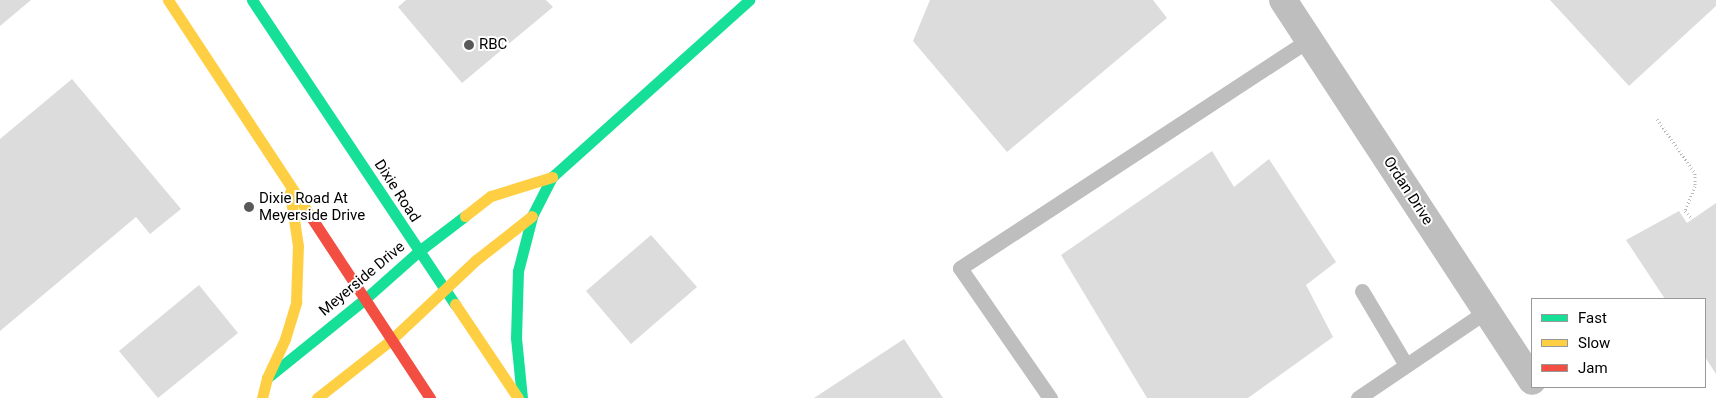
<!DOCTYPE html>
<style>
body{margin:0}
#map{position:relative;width:1716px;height:398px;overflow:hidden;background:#fff;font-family:Roboto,sans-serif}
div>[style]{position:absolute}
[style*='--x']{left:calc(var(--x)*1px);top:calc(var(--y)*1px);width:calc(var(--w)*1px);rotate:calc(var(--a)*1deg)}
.building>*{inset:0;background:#dcdcdc}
.path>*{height:3px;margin-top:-1.5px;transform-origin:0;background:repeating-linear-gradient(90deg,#b8b8b8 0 1px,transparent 0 3.5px)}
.lane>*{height:15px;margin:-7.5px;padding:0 7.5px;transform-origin:7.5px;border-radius:7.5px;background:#bebebe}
.street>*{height:28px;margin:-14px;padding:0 14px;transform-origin:14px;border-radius:14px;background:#bebebe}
.fast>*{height:11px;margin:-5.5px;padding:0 5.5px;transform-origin:5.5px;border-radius:5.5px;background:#16e098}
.slow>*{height:11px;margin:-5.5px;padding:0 5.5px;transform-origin:5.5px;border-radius:5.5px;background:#ffcf43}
.jam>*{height:11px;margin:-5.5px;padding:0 5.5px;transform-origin:5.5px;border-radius:5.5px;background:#f24e42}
.dots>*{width:14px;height:14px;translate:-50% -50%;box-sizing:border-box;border:2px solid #fff;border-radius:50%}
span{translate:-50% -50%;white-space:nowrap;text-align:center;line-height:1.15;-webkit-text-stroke:4px #fff;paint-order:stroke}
.poi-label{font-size:15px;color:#000}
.left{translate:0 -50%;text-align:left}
.street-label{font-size:15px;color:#000}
.legend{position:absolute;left:1531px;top:298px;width:175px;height:90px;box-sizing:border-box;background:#fff;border:1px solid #999;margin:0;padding:6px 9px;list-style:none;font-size:15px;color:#000}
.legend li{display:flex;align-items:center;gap:10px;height:25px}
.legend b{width:25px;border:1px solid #999}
</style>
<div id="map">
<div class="building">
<div style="clip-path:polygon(0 0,31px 0,0 26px)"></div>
<div style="clip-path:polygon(406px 0,546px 0,553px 7px,462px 83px,398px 7px)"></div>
<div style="clip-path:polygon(930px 0,1153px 0,1167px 18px,1007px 152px,913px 41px)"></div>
<div style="clip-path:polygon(1550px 0,1716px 0,1716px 6px,1629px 86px)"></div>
<div style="clip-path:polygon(72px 79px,181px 209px,150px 234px,136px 217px,0 331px,0 139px)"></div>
<div style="clip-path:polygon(1212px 151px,1234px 187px,1269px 159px,1336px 262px,1306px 285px,1333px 337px,1248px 398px,1147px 398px,1061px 255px)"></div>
<div style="clip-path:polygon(1716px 203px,1716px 374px,1705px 357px,1705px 299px,1665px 299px,1626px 240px,1679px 211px,1687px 223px)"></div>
<div style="clip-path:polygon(651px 235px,697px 287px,631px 344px,586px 291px)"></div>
<div style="clip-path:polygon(199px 285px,238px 333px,158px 398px,119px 351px)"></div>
<div style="clip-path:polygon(904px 339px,943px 398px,814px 398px)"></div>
</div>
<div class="path">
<div style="--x:1657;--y:119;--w:66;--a:54.9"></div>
<div style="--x:1695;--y:173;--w:13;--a:90"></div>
<div style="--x:1695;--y:186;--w:27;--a:112"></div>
<div style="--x:1685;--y:211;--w:10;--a:45"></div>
</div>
<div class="lane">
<div style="--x:1362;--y:291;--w:86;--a:59.3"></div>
<div style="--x:1050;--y:398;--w:158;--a:-124.7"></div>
<div style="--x:960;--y:268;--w:417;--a:-33.2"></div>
<div style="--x:1358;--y:398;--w:153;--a:-34.1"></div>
</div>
<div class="street">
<div style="--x:1283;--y:0;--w:455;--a:56.8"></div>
</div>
<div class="fast">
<div style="--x:252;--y:0;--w:366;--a:56.3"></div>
<div style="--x:532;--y:216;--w:44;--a:-62.9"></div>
<div style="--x:552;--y:177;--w:265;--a:-41.9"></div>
<div style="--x:267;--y:378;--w:126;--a:-38.9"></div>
<div style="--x:365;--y:299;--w:72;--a:-41.6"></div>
<div style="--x:419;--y:251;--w:58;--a:-37.3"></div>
<div style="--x:522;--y:398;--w:60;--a:-95.7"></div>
<div style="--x:516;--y:338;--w:67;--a:-88.3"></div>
<div style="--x:518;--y:271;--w:56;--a:-75.5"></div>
</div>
<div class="slow">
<div style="--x:168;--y:0;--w:260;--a:56.6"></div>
<div style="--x:465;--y:216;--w:33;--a:-38"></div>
<div style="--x:491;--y:196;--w:64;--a:-17.3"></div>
<div style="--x:455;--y:304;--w:113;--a:56.2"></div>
<div style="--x:262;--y:398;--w:21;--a:-76"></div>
<div style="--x:267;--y:378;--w:43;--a:-65.2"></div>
<div style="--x:285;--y:339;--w:39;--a:-73"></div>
<div style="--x:296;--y:302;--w:56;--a:-88"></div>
<div style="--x:298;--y:246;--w:54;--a:-98.6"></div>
<div style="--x:317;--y:398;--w:94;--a:-38.1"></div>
<div style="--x:391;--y:340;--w:117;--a:-43.3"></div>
<div style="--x:476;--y:260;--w:71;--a:-38.2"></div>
</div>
<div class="jam">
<div style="--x:311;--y:217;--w:217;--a:56.7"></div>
</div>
<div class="dots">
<div style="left:469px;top:45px;background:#595959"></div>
<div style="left:249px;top:207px;background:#595959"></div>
</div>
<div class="poi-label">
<span class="left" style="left:479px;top:45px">RBC</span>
<span class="left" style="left:259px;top:207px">Dixie Road At<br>Meyerside Drive</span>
</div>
<div class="street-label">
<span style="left:397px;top:191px;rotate:57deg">Dixie Road</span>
<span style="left:1408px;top:191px;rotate:57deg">Ordan Drive</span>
<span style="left:362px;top:279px;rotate:-40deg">Meyerside Drive</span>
</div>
<ul class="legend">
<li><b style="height:6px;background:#16e098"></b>Fast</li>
<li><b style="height:6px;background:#ffcf43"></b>Slow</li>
<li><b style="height:6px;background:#f24e42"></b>Jam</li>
</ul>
</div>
